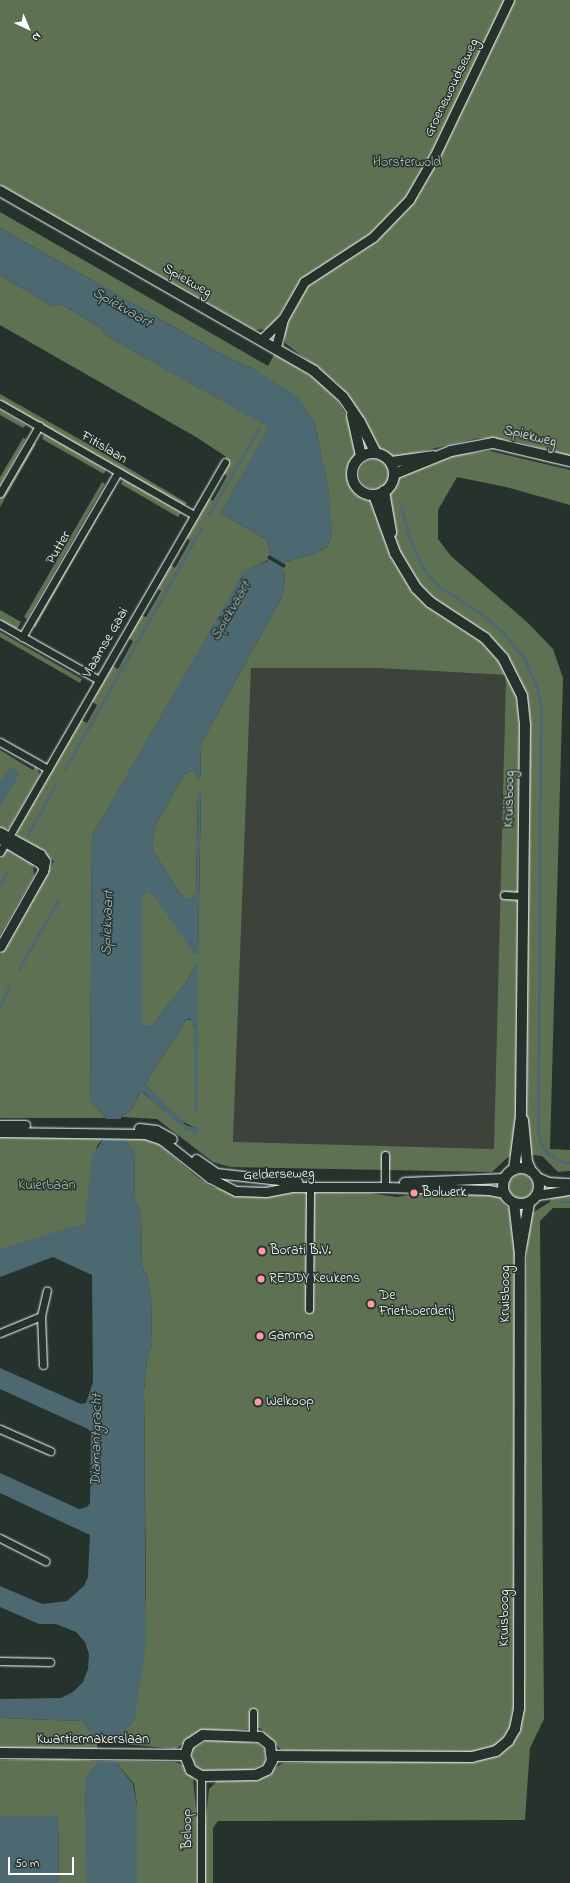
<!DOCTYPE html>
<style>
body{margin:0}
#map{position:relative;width:570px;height:1883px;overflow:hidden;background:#26332d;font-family:"Indie Flower",sans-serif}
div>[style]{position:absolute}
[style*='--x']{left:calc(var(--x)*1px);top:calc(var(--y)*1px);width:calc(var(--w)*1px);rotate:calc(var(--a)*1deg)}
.built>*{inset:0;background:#3d423b}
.green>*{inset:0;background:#5f7153}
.round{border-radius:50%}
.water>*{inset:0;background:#4c6972}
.pier>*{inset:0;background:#26332d}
.stream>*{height:2.5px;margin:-1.25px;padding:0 1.25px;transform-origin:1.25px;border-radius:1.25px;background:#4c6972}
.roads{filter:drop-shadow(0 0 1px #fff) drop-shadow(0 0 1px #fff)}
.minor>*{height:7px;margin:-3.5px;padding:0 3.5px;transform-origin:3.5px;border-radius:3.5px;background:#26332d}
.tertiary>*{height:9px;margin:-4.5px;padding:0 4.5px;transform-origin:4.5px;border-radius:4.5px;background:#26332d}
.secondary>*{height:10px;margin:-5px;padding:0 5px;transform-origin:5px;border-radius:5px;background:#26332d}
.secondary>.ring{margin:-5px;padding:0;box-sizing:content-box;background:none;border:10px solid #26332d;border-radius:50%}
.dots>*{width:11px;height:11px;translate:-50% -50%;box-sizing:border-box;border:2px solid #26332d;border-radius:50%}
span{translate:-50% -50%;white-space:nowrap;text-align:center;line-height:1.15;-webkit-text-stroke:3px #26332d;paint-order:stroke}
.street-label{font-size:14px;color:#fff}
.park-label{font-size:14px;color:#b7bfb2}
.poi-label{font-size:14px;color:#fff}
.left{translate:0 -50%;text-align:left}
.water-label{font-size:15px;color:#aebcc0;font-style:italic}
.north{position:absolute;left:8px;top:8px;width:40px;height:40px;-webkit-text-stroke:3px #26332d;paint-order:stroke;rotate:136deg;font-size:11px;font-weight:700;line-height:16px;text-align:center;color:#fff}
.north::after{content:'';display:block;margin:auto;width:14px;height:18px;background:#fff;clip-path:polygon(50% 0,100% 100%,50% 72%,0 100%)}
.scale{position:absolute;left:8px;top:1857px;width:66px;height:18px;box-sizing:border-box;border:2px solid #fff;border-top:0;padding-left:5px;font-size:12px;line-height:14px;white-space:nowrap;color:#fff;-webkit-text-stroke:3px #26332d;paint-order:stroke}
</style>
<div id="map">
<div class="built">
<div style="clip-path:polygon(251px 668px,377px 668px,506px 675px,495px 1149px,233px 1143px)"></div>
</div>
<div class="green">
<div style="clip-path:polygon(0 0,570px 0,570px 456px,512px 440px,478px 438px,394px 458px,378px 449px,350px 398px,337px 383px,285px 343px,284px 330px,303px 293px,296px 289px,275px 322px,268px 329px,255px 330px,0 185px)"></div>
<div style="clip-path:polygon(evenodd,0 212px,268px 366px,275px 353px,323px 384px,338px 401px,349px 421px,356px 453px,347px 475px,351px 484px,360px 496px,372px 500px,388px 494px,397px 477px,457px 455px,490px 451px,570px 470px,570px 505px,506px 487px,457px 477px,438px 510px,438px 539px,451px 556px,528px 623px,553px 649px,563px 678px,550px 1149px,570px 1150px,570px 1171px,558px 1172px,542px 1156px,533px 1155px,508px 1157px,492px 1172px,230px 1167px,213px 1162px,157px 1119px,121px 1117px,132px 1109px,141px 1091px,186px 1129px,194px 1131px,195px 1128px,180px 1120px,145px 1084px,186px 1020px,192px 1020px,195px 1030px,195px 965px,186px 983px,152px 1025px,144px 1027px,141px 1022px,141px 931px,142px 896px,147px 891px,153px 894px,198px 954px,201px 793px,198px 793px,196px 893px,192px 898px,185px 898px,179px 892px,152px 849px,153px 839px,157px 822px,185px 773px,194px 771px,198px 779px,201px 778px,200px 745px,283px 595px,285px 573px,281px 568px,285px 562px,317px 553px,327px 547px,332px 535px,328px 488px,314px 421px,254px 369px,225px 356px,0 228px,0 212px,251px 668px,377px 668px,506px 675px,494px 1149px,233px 1142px,251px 668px)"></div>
<div style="clip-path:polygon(0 275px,52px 306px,61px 304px,100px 327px,105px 335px,269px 427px,221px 513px,267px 540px,271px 555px,268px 560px,245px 571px,92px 836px,90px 1104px,94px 1104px,106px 1118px,0 1118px,0 955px,54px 861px,19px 840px,17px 832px,80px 719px,87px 723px,97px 705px,91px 701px,111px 665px,118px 669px,133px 641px,127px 637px,140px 615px,146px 617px,161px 591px,156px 588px,169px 564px,175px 568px,190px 541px,185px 536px,207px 497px,213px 501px,227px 476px,221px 472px,228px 461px,225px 456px,196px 437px,0 325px)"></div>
<div style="clip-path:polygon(0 394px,81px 440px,187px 503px,184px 506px,0 401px)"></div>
<div style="clip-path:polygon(0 410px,26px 425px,23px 428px,0 415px)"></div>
<div style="clip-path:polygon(44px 434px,106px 470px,104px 474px,42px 439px)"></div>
<div style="clip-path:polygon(23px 438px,26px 439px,0 485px,0 477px)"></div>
<div style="clip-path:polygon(32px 442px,36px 444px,0 507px,0 498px)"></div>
<div class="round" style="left:359px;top:459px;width:30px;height:30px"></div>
<div style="clip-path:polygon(123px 479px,181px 513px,178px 517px,121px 484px)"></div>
<div style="clip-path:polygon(102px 482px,105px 484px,27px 619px,24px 617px)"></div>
<div style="clip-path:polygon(111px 487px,114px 489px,35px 628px,33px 626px)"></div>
<div style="clip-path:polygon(0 610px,21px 622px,17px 629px,0 620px)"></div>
<div style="clip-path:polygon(0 632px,82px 679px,80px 683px,0 637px)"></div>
<div style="clip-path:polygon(0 750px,33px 770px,36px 766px,40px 775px,10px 827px,5px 830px,0 828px)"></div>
<div style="clip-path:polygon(6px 850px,12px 850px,33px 862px,34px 876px,0 935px,0 859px)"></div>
<div style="clip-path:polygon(0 1134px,106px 1135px,97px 1146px,88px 1230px,0 1249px)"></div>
<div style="clip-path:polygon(121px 1135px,150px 1137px,197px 1177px,212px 1187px,230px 1192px,369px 1193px,397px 1197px,425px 1192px,498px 1194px,506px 1206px,512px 1211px,516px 1257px,514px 1719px,505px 1739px,491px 1750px,476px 1753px,424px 1754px,281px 1750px,260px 1728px,196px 1733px,176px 1749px,115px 1743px,135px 1718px,146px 1600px,144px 1390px,147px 1360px,152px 1344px,151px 1299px,147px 1274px,142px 1268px,141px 1215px,135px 1200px,134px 1147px,130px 1147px)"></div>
<div class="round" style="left:509px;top:1174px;width:24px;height:24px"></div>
<div style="clip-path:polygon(570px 1193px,570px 1208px,553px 1208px,540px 1221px,544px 1719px,530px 1748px,525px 1820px,218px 1821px,213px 1828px,213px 1883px,205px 1883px,205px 1827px,209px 1789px,217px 1781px,257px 1780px,283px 1763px,473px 1759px,497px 1753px,521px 1709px,527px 1235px,529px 1215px,550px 1202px,552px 1194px)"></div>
<div style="clip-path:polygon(0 1718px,83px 1721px,99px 1743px,99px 1749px,0 1748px)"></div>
<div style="clip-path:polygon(210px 1739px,257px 1743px,265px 1750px,265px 1763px,249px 1772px,207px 1772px,198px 1768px,193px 1762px,192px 1749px)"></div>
<div style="clip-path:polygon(59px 1759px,100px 1761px,85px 1778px,87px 1883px,59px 1883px,58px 1817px,0 1816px,0 1760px)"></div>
<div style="clip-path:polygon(115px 1761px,175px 1762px,183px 1765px,193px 1778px,197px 1819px,197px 1883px,137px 1883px,137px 1805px,134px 1784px)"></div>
</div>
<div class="water">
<div style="clip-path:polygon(0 228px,225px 356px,254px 369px,298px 397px,314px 421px,328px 488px,332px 522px,332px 535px,327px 547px,317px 553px,285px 562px,282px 568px,285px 573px,283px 595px,200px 745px,201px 778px,198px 779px,194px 771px,185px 773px,157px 822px,152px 849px,179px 892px,185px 898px,192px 898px,196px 893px,198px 793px,201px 793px,198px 954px,194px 954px,153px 894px,147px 891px,142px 896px,142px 1025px,152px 1025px,186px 983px,195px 965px,198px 965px,198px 1111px,195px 1112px,194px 1025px,190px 1019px,186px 1020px,145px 1084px,186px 1125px,195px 1128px,198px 1125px,198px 1133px,196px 1135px,177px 1123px,143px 1092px,140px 1092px,132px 1109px,121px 1117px,121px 1135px,130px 1147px,134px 1147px,135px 1200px,141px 1215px,142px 1268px,147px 1274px,151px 1299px,152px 1344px,147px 1360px,144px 1390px,146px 1645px,135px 1718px,115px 1743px,115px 1761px,133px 1784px,137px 1805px,137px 1883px,86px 1883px,85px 1778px,100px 1761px,99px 1743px,83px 1721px,0 1718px,0 1699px,61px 1698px,73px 1692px,83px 1682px,88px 1669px,89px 1654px,85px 1642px,76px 1632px,56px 1624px,39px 1624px,0 1607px,0 1586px,42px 1604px,67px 1601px,84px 1586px,88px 1577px,90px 1535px,0 1493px,0 1473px,79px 1509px,87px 1507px,90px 1503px,91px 1433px,88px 1429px,0 1389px,0 1368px,81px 1404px,86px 1403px,93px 1382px,92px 1275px,53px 1257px,0 1277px,0 1249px,85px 1223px,92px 1156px,106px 1135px,106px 1118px,94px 1104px,90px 1104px,92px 836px,245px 570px,268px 561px,271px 555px,267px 540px,221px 513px,268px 427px,105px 335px,100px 327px,61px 304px,52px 306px,0 275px)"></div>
<div style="clip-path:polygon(11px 767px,19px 771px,19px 775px,0 808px,0 781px)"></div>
<div style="clip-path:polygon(0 1816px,58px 1816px,59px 1883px,0 1883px)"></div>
</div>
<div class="pier">
<div style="clip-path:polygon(269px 555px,286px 565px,284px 568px,267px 558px)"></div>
<div style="clip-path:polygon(104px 1119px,123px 1119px,123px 1135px,104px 1135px)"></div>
<div style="clip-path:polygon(97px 1743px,118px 1743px,118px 1761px,98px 1761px)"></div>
</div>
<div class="stream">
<div style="--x:401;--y:506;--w:35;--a:74"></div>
<div style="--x:411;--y:540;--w:28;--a:67"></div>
<div style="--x:422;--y:566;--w:28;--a:49"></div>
<div style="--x:440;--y:587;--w:51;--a:33.1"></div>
<div style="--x:483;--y:615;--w:26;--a:40"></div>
<div style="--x:503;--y:632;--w:35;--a:51"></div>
<div style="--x:525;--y:659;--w:34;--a:67"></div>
<div style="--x:538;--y:690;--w:16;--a:79"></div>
<div style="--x:541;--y:706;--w:425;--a:90.3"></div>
<div style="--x:539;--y:1131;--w:11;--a:80"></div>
<div style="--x:541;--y:1142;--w:11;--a:63"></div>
<div style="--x:546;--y:1152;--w:14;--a:34"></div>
<div style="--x:558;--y:1160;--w:12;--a:14"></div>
<div style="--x:209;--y:514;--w:99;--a:-59.8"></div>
<div style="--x:65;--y:769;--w:276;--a:-60.5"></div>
<div style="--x:27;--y:836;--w:60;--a:-60.9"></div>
<div style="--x:0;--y:884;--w:12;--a:-59"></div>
<div style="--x:19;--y:969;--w:78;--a:-60.2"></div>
<div style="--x:0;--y:1007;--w:20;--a:-66"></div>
<div style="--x:559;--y:1202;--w:11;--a:0"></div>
</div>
<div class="roads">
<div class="minor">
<div style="--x:0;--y:404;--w:224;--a:29.8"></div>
<div style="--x:0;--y:493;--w:78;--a:-59.8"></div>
<div style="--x:0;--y:624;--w:114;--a:29.5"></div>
<div style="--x:22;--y:637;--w:191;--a:-59.8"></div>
<div style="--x:0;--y:742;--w:55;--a:29.4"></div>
<div style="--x:0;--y:852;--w:450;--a:-60"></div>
<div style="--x:504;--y:895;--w:19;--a:3"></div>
<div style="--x:385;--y:1187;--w:32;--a:-90"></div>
<div style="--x:309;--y:1309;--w:127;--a:-89.5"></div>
<div style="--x:41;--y:1316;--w:26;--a:-77"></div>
<div style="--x:0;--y:1333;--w:44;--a:-22.5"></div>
<div style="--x:41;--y:1316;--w:49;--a:87.7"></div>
<div style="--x:0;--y:1429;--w:55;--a:23.7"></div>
<div style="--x:0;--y:1538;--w:51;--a:27.1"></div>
<div style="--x:0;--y:1661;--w:50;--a:1.1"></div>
<div style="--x:253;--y:1735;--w:23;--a:-90"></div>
<div style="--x:201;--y:1883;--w:107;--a:-90"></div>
</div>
<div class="tertiary">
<div style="--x:262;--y:339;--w:29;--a:-44"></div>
<div style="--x:276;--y:347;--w:29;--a:-76"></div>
<div style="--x:283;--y:319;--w:43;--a:-60.4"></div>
<div style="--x:304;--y:282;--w:82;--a:-33.1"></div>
<div style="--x:373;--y:237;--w:52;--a:-45.8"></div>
<div style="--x:409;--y:200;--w:52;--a:-60"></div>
<div style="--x:435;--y:155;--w:172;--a:-64.5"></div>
<div style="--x:0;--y:832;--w:46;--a:28.8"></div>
<div style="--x:40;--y:854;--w:9;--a:54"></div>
<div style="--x:45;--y:861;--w:10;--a:101"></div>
<div style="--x:43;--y:871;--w:87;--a:119.5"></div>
<div style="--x:0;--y:839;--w:47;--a:31"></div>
<div style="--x:40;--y:863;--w:6;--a:51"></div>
<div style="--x:0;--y:1125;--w:25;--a:0"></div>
<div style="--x:139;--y:1128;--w:17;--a:7"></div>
<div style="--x:156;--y:1130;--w:18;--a:29"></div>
<div style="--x:0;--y:1132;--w:145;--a:0.8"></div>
<div style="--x:145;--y:1134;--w:18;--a:19"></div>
<div style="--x:162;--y:1140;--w:61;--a:38.4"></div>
<div style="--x:210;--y:1178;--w:29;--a:27"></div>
<div style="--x:236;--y:1191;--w:30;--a:2"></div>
<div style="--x:266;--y:1192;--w:25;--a:-11"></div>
<div style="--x:291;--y:1187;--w:94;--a:0"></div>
<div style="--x:385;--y:1187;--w:104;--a:1.7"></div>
<div style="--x:489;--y:1190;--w:15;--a:11"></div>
<div style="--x:196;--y:1159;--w:24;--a:35"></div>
<div style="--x:216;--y:1173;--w:82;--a:6.3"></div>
<div style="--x:537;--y:1177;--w:12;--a:24"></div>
<div style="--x:548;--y:1182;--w:22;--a:3"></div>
<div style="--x:404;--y:1182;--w:101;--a:-2.3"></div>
<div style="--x:537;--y:1195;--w:33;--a:-9"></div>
</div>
<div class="secondary">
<div style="--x:0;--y:191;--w:362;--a:29.8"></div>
<div style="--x:314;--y:371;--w:39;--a:42"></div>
<div style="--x:343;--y:397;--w:30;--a:56"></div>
<div style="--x:360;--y:422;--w:34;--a:63"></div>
<div style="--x:352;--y:415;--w:42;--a:77.6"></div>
<div class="ring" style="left:352px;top:453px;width:32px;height:32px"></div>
<div style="--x:391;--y:462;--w:42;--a:-8.1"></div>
<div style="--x:394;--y:474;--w:61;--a:-22"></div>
<div style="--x:451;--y:451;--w:43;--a:-10.8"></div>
<div style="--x:493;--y:443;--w:79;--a:13.2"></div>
<div style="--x:384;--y:491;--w:42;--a:80.3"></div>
<div style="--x:374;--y:495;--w:62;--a:70.1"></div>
<div style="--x:395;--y:553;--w:41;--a:59"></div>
<div style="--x:416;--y:588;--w:20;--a:45"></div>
<div style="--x:430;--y:602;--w:66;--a:33.2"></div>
<div style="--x:485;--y:638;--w:27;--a:48"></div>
<div style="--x:503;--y:658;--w:42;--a:63.4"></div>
<div style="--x:522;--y:696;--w:30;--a:84"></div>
<div style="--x:525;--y:726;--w:390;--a:90.6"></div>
<div style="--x:521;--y:1116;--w:54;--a:97.4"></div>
<div style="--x:523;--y:1120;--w:42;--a:84.6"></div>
<div style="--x:527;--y:1162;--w:10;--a:66"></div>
<div class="ring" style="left:503px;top:1168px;width:26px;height:26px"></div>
<div style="--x:520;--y:1254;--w:52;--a:-80"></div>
<div style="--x:203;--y:1735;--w:57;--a:2"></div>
<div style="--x:260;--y:1737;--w:13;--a:39"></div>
<div style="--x:270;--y:1745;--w:16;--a:83"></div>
<div style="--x:272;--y:1761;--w:10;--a:119"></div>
<div style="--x:267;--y:1770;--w:12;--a:156"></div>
<div style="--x:256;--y:1775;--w:55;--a:179"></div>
<div style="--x:201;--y:1776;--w:12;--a:-149"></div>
<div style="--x:191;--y:1770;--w:16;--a:-112"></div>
<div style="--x:185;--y:1755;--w:12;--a:-70"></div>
<div style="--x:189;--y:1744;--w:17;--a:-33"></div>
<div style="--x:0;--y:1753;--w:185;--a:0.6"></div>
<div style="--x:273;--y:1756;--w:199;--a:0.3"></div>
<div style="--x:472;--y:1757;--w:25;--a:-14"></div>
<div style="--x:496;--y:1751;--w:16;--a:-40"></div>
<div style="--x:508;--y:1741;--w:14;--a:-60"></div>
<div style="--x:515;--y:1729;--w:21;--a:-79"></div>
<div style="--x:519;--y:1708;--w:454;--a:-89.9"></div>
<div style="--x:520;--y:1254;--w:51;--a:-96.7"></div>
</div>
</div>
<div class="dots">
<div style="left:414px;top:1193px;background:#ff9aa2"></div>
<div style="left:262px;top:1251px;background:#ff9aa2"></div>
<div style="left:261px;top:1279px;background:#ff9aa2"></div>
<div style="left:371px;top:1304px;background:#ff9aa2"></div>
<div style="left:260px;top:1336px;background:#ff9aa2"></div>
<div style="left:258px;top:1402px;background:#ff9aa2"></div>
</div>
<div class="street-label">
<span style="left:452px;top:88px;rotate:-64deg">Groenewoudseweg</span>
<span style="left:187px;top:281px;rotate:30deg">Spiekweg</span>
<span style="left:530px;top:437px;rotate:13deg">Spiekweg</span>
<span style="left:104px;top:448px;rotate:30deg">Fitislaan</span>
<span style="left:59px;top:548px;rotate:-60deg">Putter</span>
<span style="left:106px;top:643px;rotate:-60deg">Vlaamse Gaai</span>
<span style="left:510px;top:799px;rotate:-89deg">Kruisboog</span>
<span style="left:279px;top:1175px;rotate:-2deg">Gelderseweg</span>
<span style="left:506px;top:1294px;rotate:-90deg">Kruisboog</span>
<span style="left:505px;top:1618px;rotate:-90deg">Kruisboog</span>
<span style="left:93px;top:1740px">Kwartiermakerslaan</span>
<span style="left:188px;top:1829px;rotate:-90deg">Beloop</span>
</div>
<div class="park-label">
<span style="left:407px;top:163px">Horsterwold</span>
<span style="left:47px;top:1186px">Kuierbaan</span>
</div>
<div class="poi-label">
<span class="left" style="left:422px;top:1193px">Bolwerk</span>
<span class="left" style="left:270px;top:1251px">Borati B.V.</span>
<span class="left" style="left:269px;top:1279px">REDDY Keukens</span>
<span class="left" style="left:379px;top:1304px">De<br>Frietboerderij</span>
<span class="left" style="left:268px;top:1336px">Gamma</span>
<span class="left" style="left:266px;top:1402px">Welkoop</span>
</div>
<div class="water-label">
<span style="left:122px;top:308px;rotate:30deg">Spiekvaart</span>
<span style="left:231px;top:611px;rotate:-60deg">Spiekvaart</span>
<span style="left:108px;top:923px;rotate:-88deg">Spiekvaart</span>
<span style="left:97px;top:1440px;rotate:-89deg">Diamantgracht</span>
</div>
<div class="north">N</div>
<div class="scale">50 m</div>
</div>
